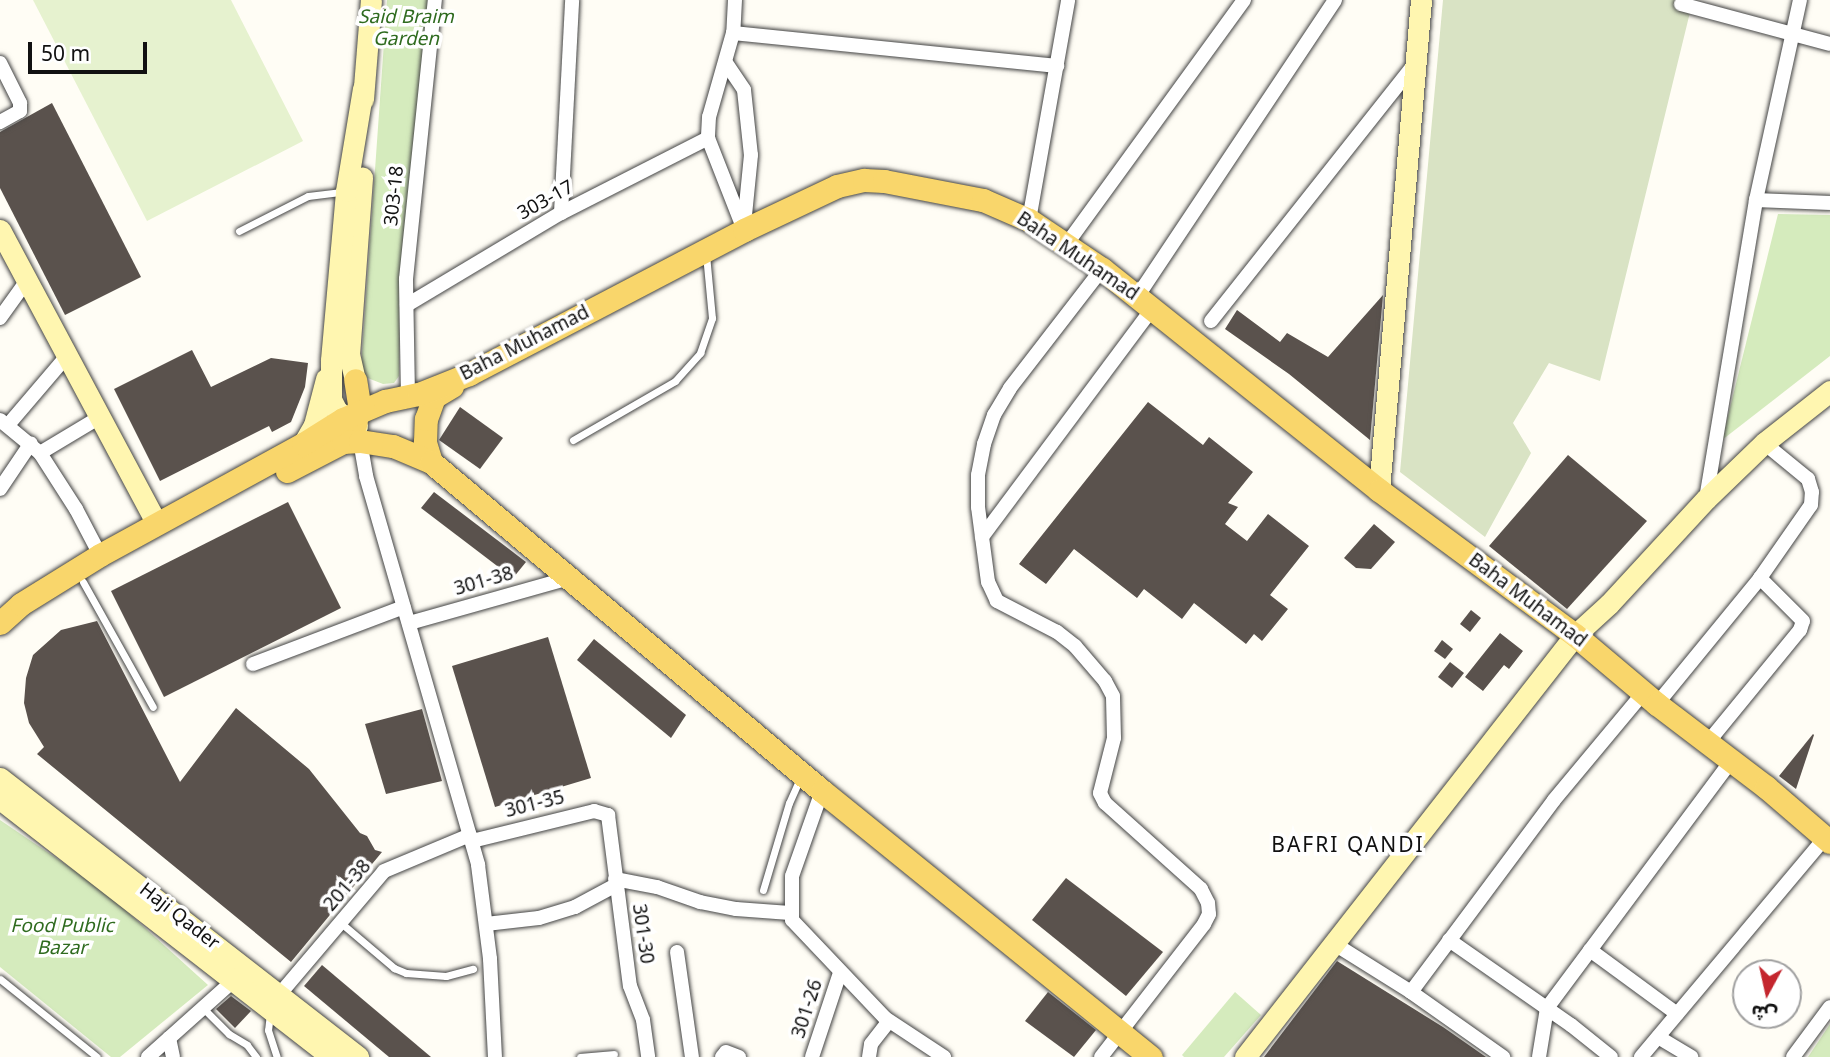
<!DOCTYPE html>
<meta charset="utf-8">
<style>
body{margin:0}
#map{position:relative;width:1830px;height:1057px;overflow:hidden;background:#fffdf5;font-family:Georgia,"Noto Sans Arabic",serif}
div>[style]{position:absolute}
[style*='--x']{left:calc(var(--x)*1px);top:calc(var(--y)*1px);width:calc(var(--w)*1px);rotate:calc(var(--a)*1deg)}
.green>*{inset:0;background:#d5ebbd}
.cemetery>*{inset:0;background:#d9e3c4}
.pitch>*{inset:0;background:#e6f2cf}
.building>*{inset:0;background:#5a524d}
.roads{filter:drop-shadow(0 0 2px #444) drop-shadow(0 0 2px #444)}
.lane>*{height:7px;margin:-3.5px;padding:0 3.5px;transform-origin:3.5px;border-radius:3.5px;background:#fff}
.street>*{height:14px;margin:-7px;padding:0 7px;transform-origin:7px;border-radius:7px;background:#fff}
.secondary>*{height:21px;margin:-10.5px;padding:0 10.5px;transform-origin:10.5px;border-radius:10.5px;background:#fff6b0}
.primary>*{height:23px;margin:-11.5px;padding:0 11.5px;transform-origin:11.5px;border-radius:11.5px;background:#f9d66b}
span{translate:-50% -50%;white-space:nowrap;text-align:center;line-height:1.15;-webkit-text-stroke:7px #fff;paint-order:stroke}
.park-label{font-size:19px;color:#2f6b1f;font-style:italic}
.street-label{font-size:19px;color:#111}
.neighbourhood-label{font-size:21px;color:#111;letter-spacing:2px}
.north{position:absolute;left:1732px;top:959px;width:70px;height:70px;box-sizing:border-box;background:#fff;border:2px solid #a0a0a0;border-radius:50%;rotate:188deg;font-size:19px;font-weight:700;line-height:28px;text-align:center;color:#111}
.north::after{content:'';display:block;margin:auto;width:24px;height:32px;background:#c4262e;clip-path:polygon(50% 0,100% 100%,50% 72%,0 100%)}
.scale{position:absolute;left:28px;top:42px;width:119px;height:32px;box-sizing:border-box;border:4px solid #111;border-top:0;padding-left:9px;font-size:21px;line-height:24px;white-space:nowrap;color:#111;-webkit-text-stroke:5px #fff;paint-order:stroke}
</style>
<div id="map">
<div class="green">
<div style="clip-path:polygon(387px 0,430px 0,400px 308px,399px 376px,394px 383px,383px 384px,365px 377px,361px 368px)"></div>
<div style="clip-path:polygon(1778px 214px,1830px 215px,1830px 356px,1722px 440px)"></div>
<div style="clip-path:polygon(0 820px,102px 889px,208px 985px,120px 1057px,111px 1057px,0 967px)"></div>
<div style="clip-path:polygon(1235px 992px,1261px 1015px,1224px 1057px,1184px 1057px,1182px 1055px)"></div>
<div style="clip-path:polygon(1830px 1024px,1830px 1057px,1808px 1057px)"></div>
</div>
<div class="cemetery">
<div style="clip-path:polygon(1443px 0,1693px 0,1600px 381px,1549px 363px,1513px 423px,1531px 453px,1485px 537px,1400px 472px)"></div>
</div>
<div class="pitch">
<div style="clip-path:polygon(33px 0,231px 0,303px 141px,147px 221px)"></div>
</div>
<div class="building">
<div style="clip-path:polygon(52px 103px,141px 277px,65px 315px,0 188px,0 132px)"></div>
<div style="clip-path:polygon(1383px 295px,1370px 440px,1289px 374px,1225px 329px,1237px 310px,1280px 342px,1287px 333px,1328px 357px)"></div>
<div style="clip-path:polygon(192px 350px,211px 387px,271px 358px,308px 363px,305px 387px,291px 422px,272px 432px,269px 426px,160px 481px,114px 389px)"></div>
<div style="clip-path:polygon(1148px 402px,1203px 445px,1209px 437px,1253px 472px,1228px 503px,1238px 507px,1225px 524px,1247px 541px,1268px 514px,1309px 546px,1270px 595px,1288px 609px,1262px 641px,1254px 634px,1246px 644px,1194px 603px,1182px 619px,1144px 589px,1137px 598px,1074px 549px,1046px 584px,1019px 564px)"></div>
<div style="clip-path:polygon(460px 407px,503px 438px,480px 469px,439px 440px)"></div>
<div style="clip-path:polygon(1568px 455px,1647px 521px,1567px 609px,1489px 546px)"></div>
<div style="clip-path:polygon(434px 492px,526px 562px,513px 578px,421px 508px)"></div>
<div style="clip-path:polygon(288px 502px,341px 608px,164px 697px,111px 591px)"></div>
<div style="clip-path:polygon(1374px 524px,1395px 542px,1371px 569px,1356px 568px,1344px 558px)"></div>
<div style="clip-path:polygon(1471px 610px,1481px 618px,1470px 632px,1460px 624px)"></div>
<div style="clip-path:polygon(97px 621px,180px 782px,236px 708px,309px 769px,360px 833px,367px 836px,375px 850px,382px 852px,291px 962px,37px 754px,44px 747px,29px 723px,24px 703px,26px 678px,33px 655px,61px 630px)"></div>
<div style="clip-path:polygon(1500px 633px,1523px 651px,1509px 669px,1504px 665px,1483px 691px,1465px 677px)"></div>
<div style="clip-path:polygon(548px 637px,591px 778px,495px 807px,452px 666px)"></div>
<div style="clip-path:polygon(594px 639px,686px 715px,671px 738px,577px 660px)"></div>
<div style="clip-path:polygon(1442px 640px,1453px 649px,1445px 659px,1434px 651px)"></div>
<div style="clip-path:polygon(1450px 662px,1464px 673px,1452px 688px,1438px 677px)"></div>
<div style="clip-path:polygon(422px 709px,442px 781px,386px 794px,365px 724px)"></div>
<div style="clip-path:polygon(1813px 734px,1814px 735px,1796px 789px,1779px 776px)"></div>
<div style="clip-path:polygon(1066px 878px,1163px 952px,1126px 996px,1032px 920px)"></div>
<div style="clip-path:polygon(1337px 961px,1443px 1027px,1486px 1057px,1264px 1057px)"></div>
<div style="clip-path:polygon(322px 965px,431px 1057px,389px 1057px,304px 986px)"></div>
<div style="clip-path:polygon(1048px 992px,1096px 1030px,1074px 1057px,1025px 1021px)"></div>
<div style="clip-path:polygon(231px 996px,251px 1011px,235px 1028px,216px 1009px)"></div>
</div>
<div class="roads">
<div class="lane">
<div style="--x:239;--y:231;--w:77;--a:-26.9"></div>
<div style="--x:308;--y:196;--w:34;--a:-7"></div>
<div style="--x:573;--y:440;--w:118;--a:-30"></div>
<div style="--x:675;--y:381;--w:38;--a:-48"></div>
<div style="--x:700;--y:353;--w:37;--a:-71"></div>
<div style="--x:712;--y:318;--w:64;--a:-95.4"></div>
<div style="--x:83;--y:582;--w:143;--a:60.8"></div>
<div style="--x:763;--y:890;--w:91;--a:-73.4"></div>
<div style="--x:789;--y:803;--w:27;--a:-66"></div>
<div style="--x:341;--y:923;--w:70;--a:40.3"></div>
<div style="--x:394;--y:968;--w:13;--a:23"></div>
<div style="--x:406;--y:973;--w:40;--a:4.3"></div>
<div style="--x:446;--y:976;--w:28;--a:-15"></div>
<div style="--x:0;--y:979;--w:124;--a:38.8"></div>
<div style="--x:203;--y:1008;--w:37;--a:45"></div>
<div style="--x:229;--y:1034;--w:21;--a:31"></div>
<div style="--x:247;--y:1045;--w:15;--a:53"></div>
<div style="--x:270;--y:1014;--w:16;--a:97"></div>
<div style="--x:268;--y:1030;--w:28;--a:72"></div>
<div style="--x:580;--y:1057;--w:34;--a:-5"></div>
</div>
<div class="street">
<div style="--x:735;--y:0;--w:33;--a:93"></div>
<div style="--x:733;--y:33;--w:87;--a:105.9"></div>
<div style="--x:709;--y:117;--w:21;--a:93"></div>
<div style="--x:708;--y:138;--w:99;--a:68.6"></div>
<div style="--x:1681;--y:4;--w:154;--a:15"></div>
<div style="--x:733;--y:33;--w:326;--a:5.8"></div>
<div style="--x:0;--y:63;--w:45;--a:63.4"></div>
<div style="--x:20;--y:103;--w:8;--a:90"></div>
<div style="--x:20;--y:111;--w:23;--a:151"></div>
<div style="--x:726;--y:63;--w:32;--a:56"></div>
<div style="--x:744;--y:90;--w:65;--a:83.9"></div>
<div style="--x:751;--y:155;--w:70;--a:95.7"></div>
<div style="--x:1756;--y:200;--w:74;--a:2.3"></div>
<div style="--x:561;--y:213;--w:213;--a:-87"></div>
<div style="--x:1029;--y:220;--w:223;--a:-79.9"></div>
<div style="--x:1066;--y:245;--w:303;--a:-54"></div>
<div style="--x:1137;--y:297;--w:357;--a:-56.3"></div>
<div style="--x:407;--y:305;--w:179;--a:-30.9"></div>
<div style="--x:561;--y:213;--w:165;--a:-27"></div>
<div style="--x:0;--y:318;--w:48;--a:-54.3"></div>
<div style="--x:1211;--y:321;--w:328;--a:-51.6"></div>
<div style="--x:408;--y:396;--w:117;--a:-91"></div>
<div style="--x:406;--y:279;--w:281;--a:-84.1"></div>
<div style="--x:0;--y:420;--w:52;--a:39.5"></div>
<div style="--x:40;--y:453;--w:67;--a:57.3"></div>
<div style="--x:76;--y:509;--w:52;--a:62.4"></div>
<div style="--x:8;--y:425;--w:91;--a:-49.5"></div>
<div style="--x:360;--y:441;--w:36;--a:80"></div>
<div style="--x:366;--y:476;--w:405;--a:73.9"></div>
<div style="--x:478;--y:865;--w:95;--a:82.7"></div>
<div style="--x:490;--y:959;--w:98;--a:87.1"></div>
<div style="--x:40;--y:453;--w:70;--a:-31"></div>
<div style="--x:0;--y:489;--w:55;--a:-56"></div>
<div style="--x:1706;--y:499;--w:303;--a:-80.5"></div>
<div style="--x:1756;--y:200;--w:205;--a:-77.6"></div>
<div style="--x:982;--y:537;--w:286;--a:-53.3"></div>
<div style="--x:409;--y:623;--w:166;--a:-15.7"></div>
<div style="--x:253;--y:664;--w:161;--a:-20.7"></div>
<div style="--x:1657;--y:704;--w:163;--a:-50.7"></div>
<div style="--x:1760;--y:578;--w:89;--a:-55.1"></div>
<div style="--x:1811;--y:505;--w:13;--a:-86"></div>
<div style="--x:1812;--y:492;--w:14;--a:-107"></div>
<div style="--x:1808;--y:479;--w:57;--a:-140.7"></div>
<div style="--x:1709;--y:741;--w:144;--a:-50.7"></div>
<div style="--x:1800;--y:630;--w:9;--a:-72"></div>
<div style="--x:1803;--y:621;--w:61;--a:-135"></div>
<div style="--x:822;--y:791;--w:90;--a:109.4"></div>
<div style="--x:792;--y:876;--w:44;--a:90"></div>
<div style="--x:792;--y:920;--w:135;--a:46.5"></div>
<div style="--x:885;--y:1018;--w:71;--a:33.5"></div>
<div style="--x:472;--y:841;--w:126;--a:-13.8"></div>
<div style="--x:594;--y:811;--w:15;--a:16"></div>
<div style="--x:608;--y:815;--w:172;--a:82.7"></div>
<div style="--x:630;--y:986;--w:36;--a:69"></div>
<div style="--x:643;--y:1020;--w:37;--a:82"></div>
<div style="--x:615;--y:879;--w:43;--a:10.8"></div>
<div style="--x:657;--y:887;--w:46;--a:19.2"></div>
<div style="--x:700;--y:902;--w:37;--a:11"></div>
<div style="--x:736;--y:909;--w:54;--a:4.2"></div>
<div style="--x:486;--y:924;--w:53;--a:-6.5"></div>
<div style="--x:539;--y:918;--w:38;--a:-17"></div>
<div style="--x:575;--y:907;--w:47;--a:-28.2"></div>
<div style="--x:1449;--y:940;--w:149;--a:34.9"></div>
<div style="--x:1571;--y:1025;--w:51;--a:38.7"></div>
<div style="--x:1333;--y:943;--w:92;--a:32.1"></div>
<div style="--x:1411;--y:992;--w:113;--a:35.2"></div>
<div style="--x:1590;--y:950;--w:108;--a:36.3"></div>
<div style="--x:677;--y:952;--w:106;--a:81.9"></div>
<div style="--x:1411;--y:992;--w:239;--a:-53.3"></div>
<div style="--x:1554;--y:800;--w:139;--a:-50.2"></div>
<div style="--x:279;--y:995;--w:162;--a:-49.7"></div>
<div style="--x:384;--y:871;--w:93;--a:-22.7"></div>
<div style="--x:1658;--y:1037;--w:39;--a:31"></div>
<div style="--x:169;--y:1038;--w:19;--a:78"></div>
<div style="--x:148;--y:1057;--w:114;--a:-41.8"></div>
<div style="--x:722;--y:1057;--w:6;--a:-51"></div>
<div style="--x:726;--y:1052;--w:14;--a:21"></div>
<div style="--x:812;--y:1057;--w:89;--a:-71.6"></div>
<div style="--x:869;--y:1057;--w:13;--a:-81"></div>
<div style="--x:871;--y:1044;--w:29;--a:-52"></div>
<div style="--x:1101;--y:1057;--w:168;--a:-52.2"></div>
<div style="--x:1204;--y:924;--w:11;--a:-63"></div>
<div style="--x:1209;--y:914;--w:11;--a:-95"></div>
<div style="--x:1208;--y:903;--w:16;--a:-117"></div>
<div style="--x:1201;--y:889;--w:129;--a:-138.1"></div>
<div style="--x:1105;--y:803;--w:11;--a:-117"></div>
<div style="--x:1100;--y:793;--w:57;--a:-75.7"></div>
<div style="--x:1114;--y:738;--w:42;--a:-91.4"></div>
<div style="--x:1113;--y:696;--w:17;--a:-118"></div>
<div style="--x:1105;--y:681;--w:46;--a:-130.6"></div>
<div style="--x:1075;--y:646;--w:23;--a:-142"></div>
<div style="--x:1057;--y:632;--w:68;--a:-152.7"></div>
<div style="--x:997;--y:601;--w:21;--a:-115"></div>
<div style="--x:988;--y:582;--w:76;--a:-97.6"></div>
<div style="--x:978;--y:507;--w:32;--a:-90"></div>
<div style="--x:978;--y:475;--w:32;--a:-79"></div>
<div style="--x:984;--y:444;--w:31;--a:-71"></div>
<div style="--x:994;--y:415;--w:31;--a:-59"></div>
<div style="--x:1010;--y:388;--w:150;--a:-52.3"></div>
<div style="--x:1539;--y:1057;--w:50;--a:-80.7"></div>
<div style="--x:1547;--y:1008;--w:309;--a:-53.3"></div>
<div style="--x:1641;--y:1057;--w:286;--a:-50"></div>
<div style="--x:1793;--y:1057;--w:62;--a:-53.5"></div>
</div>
<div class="secondary">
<div style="--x:363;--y:99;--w:99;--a:-85.4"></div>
<div style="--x:0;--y:230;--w:333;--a:61.9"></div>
<div style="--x:355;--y:380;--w:26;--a:-103"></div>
<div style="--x:349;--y:355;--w:178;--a:-85.8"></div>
<div style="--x:357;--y:426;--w:25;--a:-143"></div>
<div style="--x:337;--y:411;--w:13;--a:-117"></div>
<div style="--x:331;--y:399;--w:39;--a:-90"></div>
<div style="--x:331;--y:360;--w:170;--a:-84.9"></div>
<div style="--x:346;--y:191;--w:104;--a:-80.6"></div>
<div style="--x:303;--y:444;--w:22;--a:-60"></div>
<div style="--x:314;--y:425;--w:48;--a:-75.4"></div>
<div style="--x:1379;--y:490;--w:492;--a:-85.1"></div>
<div style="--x:0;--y:778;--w:454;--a:37.9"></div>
<div style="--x:0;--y:799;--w:420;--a:37.9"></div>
<div style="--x:1245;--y:1057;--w:536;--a:-51.97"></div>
<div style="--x:1575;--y:635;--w:46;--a:-42.4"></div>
<div style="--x:1609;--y:604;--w:143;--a:-47.3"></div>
<div style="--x:1706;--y:499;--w:81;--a:-44"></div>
<div style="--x:1764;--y:443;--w:84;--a:-38.2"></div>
</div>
<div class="primary">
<div style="--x:355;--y:425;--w:21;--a:-79"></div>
<div style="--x:359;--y:404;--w:24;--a:-99"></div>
<div style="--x:431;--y:462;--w:21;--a:-107"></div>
<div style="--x:425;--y:442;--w:23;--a:-88"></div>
<div style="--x:426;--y:419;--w:23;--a:-70"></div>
<div style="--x:434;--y:397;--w:21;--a:-31"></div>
<div style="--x:287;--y:471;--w:63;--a:-27.4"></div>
<div style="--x:343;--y:442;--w:17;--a:-3"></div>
<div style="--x:360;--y:441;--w:33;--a:9"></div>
<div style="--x:393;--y:446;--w:41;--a:22.8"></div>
<div style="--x:431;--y:462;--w:511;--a:40.08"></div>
<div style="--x:822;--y:791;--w:423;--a:39"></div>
<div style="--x:0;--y:623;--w:28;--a:-42"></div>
<div style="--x:21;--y:604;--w:93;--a:-31.8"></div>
<div style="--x:100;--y:555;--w:231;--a:-28.7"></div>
<div style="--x:303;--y:444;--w:47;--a:-32"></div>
<div style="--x:343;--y:419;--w:46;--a:-23.2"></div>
<div style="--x:385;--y:401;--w:35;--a:-12"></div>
<div style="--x:419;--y:394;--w:54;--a:-21.8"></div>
<div style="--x:469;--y:374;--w:310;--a:-27.6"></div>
<div style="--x:744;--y:230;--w:103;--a:-25.3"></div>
<div style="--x:837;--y:186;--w:28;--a:-13"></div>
<div style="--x:864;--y:180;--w:20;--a:3"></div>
<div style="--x:884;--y:181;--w:101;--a:10.9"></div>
<div style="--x:983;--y:200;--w:50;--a:23.5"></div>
<div style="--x:1029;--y:220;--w:88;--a:33.9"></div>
<div style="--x:1102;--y:269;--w:354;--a:38.6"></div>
<div style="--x:1379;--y:490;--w:244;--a:36.5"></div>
<div style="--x:1575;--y:635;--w:107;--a:40.1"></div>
<div style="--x:1657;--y:704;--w:137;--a:37.3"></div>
<div style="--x:1766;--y:787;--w:84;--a:40.7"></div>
</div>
</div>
<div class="park-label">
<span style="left:406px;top:29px">Said Braim<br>Garden</span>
<span style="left:62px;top:938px">Food Public<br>Bazar</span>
</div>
<div class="street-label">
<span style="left:395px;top:196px;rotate:-84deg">303-18</span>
<span style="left:546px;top:201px;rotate:-29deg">303-17</span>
<span style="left:1077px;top:257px;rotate:34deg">Baha Muhamad</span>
<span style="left:525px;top:344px;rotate:-27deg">Baha Muhamad</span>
<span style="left:484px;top:582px;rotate:-16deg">301-38</span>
<span style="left:1527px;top:601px;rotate:37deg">Baha Muhamad</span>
<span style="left:535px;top:805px;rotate:-14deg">301-35</span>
<span style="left:348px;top:886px;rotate:-49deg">201-38</span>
<span style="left:179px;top:917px;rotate:38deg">Haji Qader</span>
<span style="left:642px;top:934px;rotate:82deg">301-30</span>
<span style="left:808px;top:1009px;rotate:-72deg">301-26</span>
</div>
<div class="neighbourhood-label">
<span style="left:1348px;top:845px">BAFRI QANDI</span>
</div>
<div class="north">ش</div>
<div class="scale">50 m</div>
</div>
